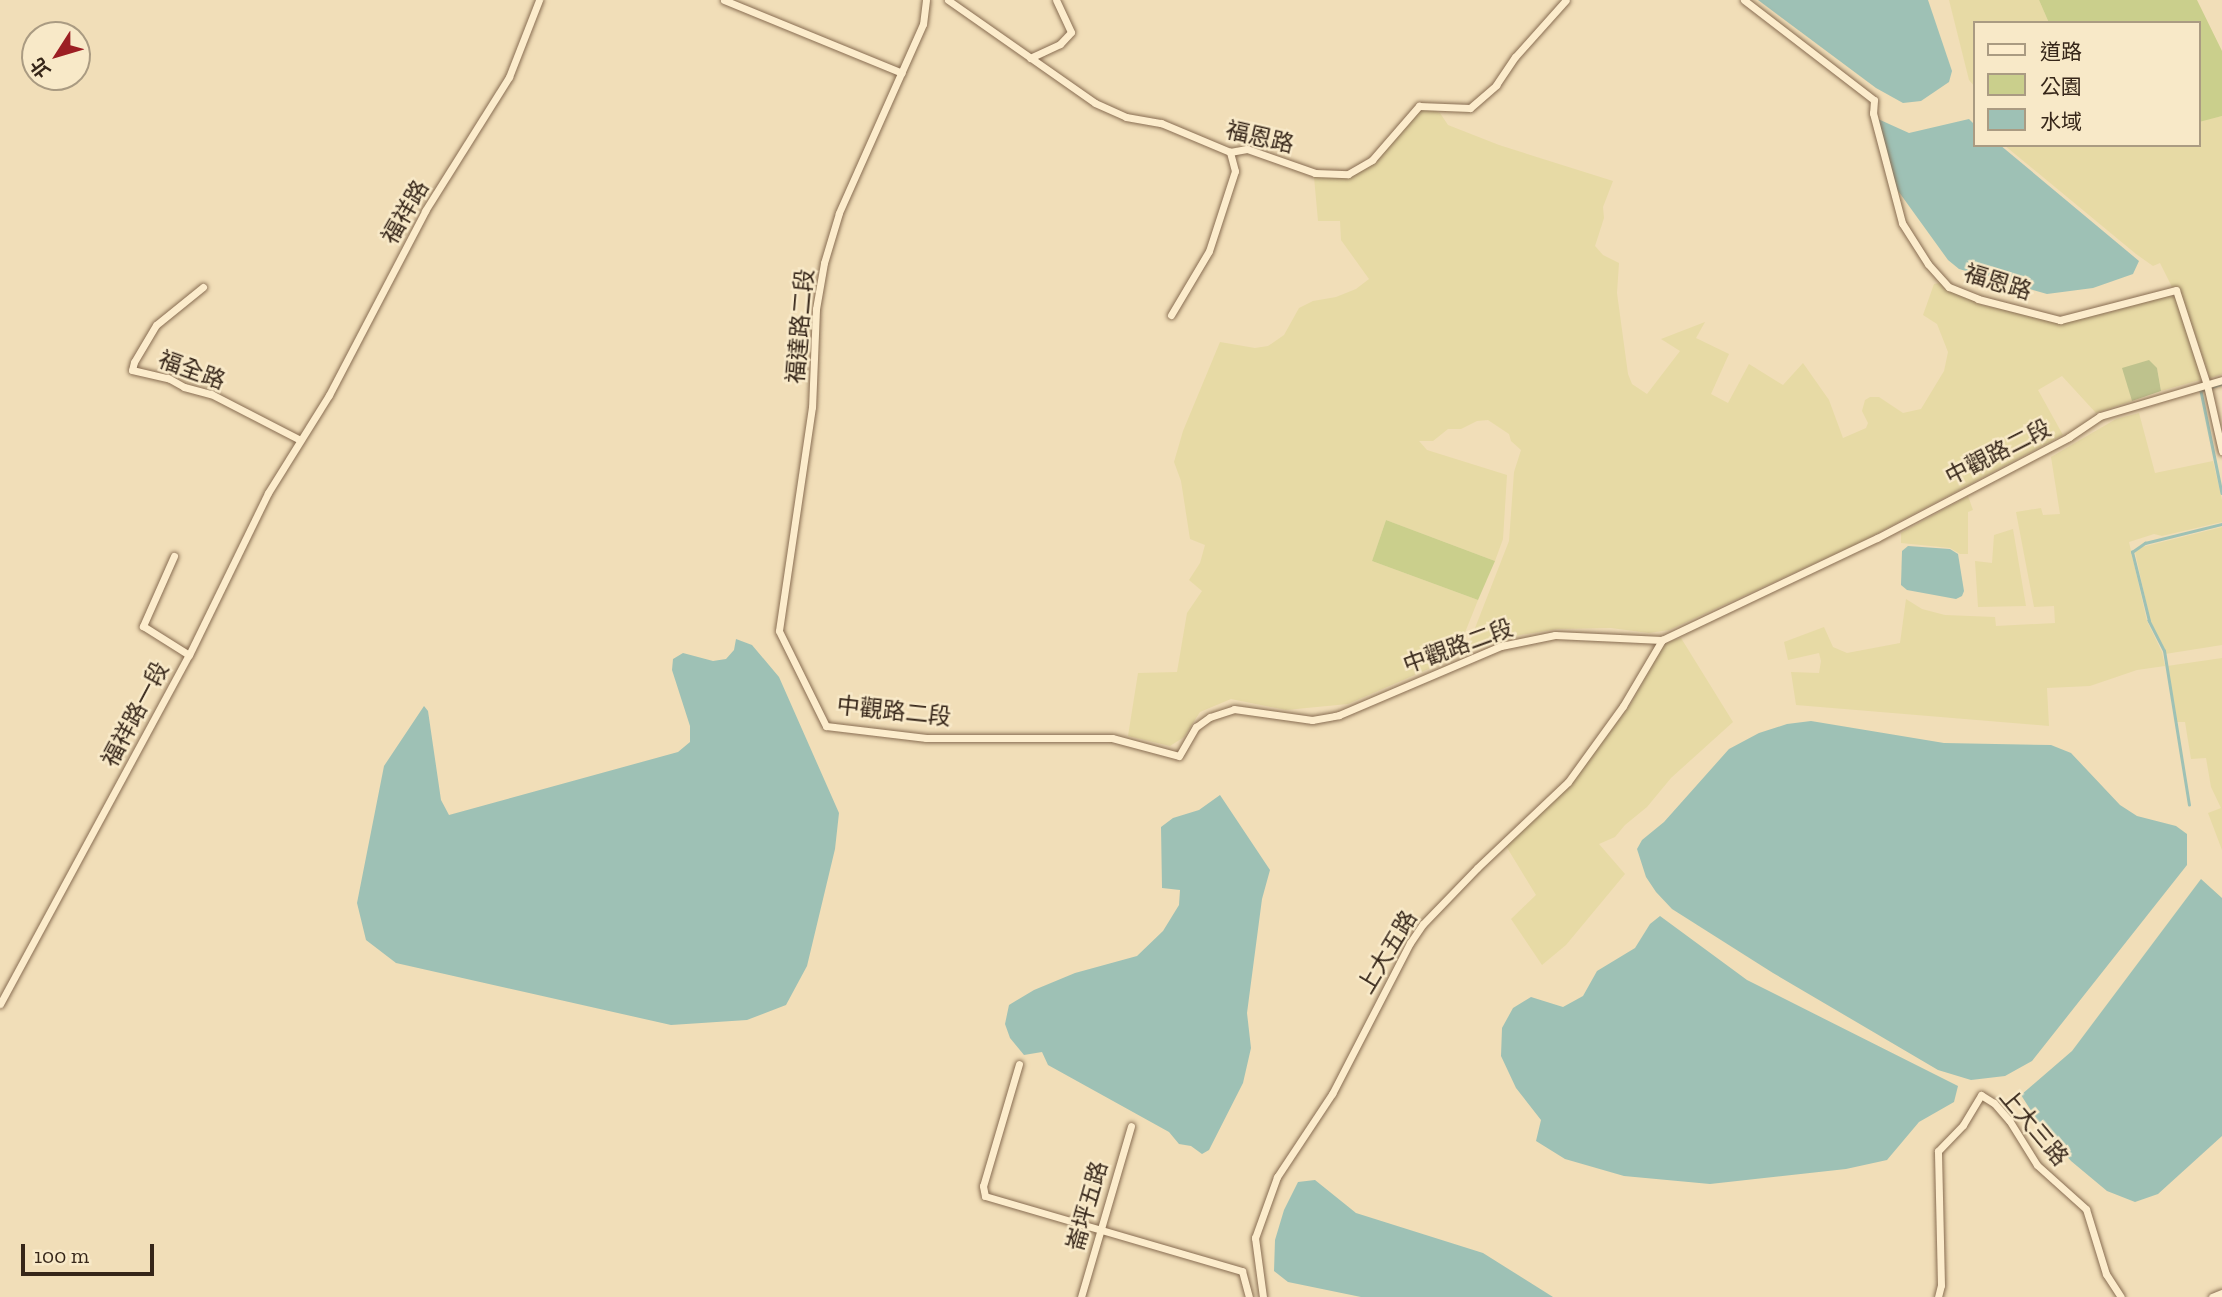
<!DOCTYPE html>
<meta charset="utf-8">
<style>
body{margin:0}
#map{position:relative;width:2222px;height:1297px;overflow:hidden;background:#f1deb8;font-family:"Zilla Slab","Noto Sans TC",serif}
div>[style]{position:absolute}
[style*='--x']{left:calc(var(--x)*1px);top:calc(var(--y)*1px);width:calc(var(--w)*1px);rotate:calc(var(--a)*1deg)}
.farmland>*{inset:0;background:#e7daa5}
.green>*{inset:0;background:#cacf8c}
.cemetery>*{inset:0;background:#bec28d}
.water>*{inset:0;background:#9ec1b5}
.stream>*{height:2.5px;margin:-1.25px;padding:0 1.25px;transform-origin:1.25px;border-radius:1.25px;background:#9ec1b5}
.roads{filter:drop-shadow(0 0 2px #886d52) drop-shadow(0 0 2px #886d52)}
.minor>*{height:7px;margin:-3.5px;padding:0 3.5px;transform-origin:3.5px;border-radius:3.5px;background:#fceccc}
span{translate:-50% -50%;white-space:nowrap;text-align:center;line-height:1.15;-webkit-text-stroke:5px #f8e9c8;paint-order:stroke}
.street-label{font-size:23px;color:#362619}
.legend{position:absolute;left:1973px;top:21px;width:228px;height:126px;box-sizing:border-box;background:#f8e9c8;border:2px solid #aa9b82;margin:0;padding:9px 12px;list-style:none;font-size:21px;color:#362619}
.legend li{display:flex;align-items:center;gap:14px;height:35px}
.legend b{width:35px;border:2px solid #aa9b82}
.north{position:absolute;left:21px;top:21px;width:70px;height:70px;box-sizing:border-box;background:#f8e9c8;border:2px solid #aa9b82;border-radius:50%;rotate:233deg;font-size:19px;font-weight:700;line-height:28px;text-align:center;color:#362619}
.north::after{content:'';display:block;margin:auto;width:24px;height:32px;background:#9c1e23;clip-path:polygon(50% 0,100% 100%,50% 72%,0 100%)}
.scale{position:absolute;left:21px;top:1244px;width:133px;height:32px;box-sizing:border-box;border:4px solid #362619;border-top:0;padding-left:9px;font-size:21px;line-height:24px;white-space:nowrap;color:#362619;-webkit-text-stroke:5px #f8e9c8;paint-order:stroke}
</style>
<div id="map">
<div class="farmland">
<div style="clip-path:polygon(1949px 0,2039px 0,2049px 23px,1975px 23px,1975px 87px,1969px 80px)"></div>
<div style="clip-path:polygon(1419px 108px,1428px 108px,1440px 113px,1448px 125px,1499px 145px,1613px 181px,1603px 207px,1604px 218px,1595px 246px,1603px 255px,1619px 263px,1617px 293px,1628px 374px,1632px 384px,1647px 394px,1680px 351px,1661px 339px,1705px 322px,1696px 338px,1729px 354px,1711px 394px,1728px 403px,1749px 364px,1783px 385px,1803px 363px,1829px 400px,1843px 438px,1866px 428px,1868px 423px,1862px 411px,1865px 400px,1870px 397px,1879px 397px,1903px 413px,1921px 409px,1944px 371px,1948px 352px,1937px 324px,1923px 315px,1934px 284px,1940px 283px,1982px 305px,2059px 322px,2104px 311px,2107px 313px,2167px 295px,2176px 298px,2203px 379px,2161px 391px,2157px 368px,2123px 368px,2132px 401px,2096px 413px,2062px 376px,2038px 390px,2063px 435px,1859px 543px,1669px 630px,1649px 633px,1611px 628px,1558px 629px,1514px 636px,1471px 652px,1468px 646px,1509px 541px,1514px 472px,1521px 450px,1511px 441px,1509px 434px,1488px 420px,1477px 421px,1461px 429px,1448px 429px,1433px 441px,1419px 441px,1427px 450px,1507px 475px,1503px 539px,1495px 561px,1386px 520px,1372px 561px,1478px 600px,1460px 645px,1463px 654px,1348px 704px,1286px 710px,1231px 699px,1200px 712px,1184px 737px,1170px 746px,1128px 736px,1138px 673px,1177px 672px,1187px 613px,1202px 591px,1189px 580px,1200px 563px,1205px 545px,1190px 539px,1181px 481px,1174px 462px,1183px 431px,1220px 342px,1255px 348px,1268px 346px,1284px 335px,1299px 308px,1313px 301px,1336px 297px,1356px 289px,1369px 279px,1341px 240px,1340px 221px,1318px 221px,1314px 177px,1347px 177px,1374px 162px)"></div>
<div style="clip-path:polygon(2222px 116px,2222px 374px,2210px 378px,2179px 289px,2172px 287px,2160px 263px,2153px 266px,2136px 254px,2004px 145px,2199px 145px,2199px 121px)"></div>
<div style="clip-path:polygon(2139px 413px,2155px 473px,2213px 461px,2222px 500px,2222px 522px,2162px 536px,2154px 534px,2129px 542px,2147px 621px,2162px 652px,2165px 666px,2137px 670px,2090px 686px,2047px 688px,2049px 726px,1796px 705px,1791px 672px,1819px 673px,1821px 661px,1819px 653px,1788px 660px,1784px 642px,1824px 627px,1833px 647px,1847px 653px,1900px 643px,1906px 599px,1922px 609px,1945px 615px,1995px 617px,1996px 626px,2055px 623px,2054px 606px,2034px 607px,2016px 512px,2041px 508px,2043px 515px,2060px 514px,2051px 457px,2116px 419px)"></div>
<div style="clip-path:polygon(1968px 496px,1973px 510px,1968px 512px,1968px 554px,1960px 554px,1950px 548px,1901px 543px,1901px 533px)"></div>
<div style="clip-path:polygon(2222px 527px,2222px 645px,2165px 654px,2150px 620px,2135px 552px,2142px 547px)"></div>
<div style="clip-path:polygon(2013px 529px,2026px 606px,1978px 607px,1975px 561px,1992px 563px,1994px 535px)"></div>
<div style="clip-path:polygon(1681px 638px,1733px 722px,1671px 778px,1647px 807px,1625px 825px,1615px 837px,1599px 844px,1625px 874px,1566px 945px,1542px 965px,1511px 919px,1536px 895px,1506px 846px,1574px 780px,1630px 705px,1665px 643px)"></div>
<div style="clip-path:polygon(2222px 658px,2222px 850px,2208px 813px,2221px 808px,2211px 787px,2206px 758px,2191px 759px,2185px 722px,2175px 722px,2167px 666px)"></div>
</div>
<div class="green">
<div style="clip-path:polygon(2039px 0,2197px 0,2222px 51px,2222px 116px,2199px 122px,2199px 23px,2049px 23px)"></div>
<div style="clip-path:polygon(1386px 520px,1495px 561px,1478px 600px,1372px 561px)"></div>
</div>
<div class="cemetery">
<div style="clip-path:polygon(2149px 360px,2157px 368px,2161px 391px,2132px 401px,2122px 368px)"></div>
</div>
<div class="water">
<div style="clip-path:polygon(1758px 0,1928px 0,1952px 71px,1949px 82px,1921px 101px,1903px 103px,1876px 88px)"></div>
<div style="clip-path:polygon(1878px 119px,1909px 133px,1969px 119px,1975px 125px,1975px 145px,2000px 145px,2139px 261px,2133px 274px,2093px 288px,2047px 294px,1959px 269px,1948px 260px,1896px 188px)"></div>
<div style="clip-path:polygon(1908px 546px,1950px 549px,1958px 554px,1964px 591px,1962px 596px,1956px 599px,1907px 590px,1901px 585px,1902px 551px)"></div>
<div style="clip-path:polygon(736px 639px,752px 645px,779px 677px,839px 813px,835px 849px,807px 966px,786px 1005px,747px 1020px,671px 1025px,396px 963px,366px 940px,357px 903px,384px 766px,424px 706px,428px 711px,441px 800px,449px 815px,678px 752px,690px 742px,690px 726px,672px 670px,673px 659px,683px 653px,713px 661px,726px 659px,734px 650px)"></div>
<div style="clip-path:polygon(1811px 721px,1944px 743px,2051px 745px,2071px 753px,2120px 805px,2137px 816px,2176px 826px,2187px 834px,2187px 865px,2032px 1061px,2005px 1076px,1971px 1080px,1938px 1070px,1773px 973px,1672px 909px,1656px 892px,1646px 877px,1637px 849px,1642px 840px,1664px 822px,1729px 749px,1759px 733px,1787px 724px)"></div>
<div style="clip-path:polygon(1220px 795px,1270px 870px,1262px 899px,1247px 1013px,1251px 1048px,1243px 1083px,1209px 1150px,1202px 1154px,1191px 1146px,1179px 1144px,1169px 1132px,1048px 1065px,1042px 1052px,1024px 1055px,1010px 1038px,1005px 1024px,1009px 1005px,1034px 990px,1075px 973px,1137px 956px,1163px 931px,1179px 905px,1180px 890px,1162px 888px,1161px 827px,1173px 818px,1199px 810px)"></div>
<div style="clip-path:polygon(2201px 879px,2222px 898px,2222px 1136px,2158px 1194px,2135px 1202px,2107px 1191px,2071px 1161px,2041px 1126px,2021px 1095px,2072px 1051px)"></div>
<div style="clip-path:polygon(1660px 916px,1747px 980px,1958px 1086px,1954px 1102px,1919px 1122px,1887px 1160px,1846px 1169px,1710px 1184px,1624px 1176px,1565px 1159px,1536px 1141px,1541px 1120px,1516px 1088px,1501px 1056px,1502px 1028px,1513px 1008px,1531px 997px,1563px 1007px,1583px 996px,1597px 971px,1635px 948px,1650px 924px)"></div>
<div style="clip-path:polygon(1315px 1180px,1356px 1213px,1483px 1253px,1553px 1297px,1361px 1297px,1288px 1282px,1274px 1271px,1275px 1240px,1284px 1210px,1298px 1182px)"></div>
</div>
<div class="stream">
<div style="--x:2222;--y:384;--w:22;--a:162"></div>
<div style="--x:2201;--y:391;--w:104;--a:78.4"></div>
<div style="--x:2189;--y:805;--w:156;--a:-99.2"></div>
<div style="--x:2164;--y:651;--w:34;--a:-117"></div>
<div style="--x:2149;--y:621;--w:71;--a:-103.8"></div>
<div style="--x:2132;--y:552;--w:16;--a:-35"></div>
<div style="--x:2145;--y:543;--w:79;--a:-13.9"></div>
</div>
<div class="roads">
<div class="minor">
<div style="--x:724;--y:0;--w:192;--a:22.3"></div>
<div style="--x:926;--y:0;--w:24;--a:97"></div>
<div style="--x:923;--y:24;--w:207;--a:114"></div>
<div style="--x:839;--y:213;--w:52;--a:106.7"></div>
<div style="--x:824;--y:263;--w:47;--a:99.9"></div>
<div style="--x:816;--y:309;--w:98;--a:92.3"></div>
<div style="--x:812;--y:407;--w:226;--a:98.4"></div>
<div style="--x:779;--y:631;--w:106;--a:63.7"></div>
<div style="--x:826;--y:726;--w:101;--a:6.8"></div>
<div style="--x:926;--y:738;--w:186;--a:0"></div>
<div style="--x:1112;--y:738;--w:69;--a:15"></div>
<div style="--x:1179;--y:756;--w:34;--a:-60"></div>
<div style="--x:1196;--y:727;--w:17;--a:-36"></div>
<div style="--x:1210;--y:717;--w:25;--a:-18"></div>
<div style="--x:1234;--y:709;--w:79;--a:8"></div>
<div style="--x:1312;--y:720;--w:27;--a:-10"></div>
<div style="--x:1339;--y:715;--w:176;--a:-23.1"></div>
<div style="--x:1501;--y:646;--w:55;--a:-11.5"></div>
<div style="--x:1555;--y:635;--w:107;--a:2.7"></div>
<div style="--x:1662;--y:640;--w:238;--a:-25.4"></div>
<div style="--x:1877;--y:538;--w:217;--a:-27.7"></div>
<div style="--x:2069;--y:437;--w:37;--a:-34"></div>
<div style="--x:2100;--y:416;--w:127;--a:-16.4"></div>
<div style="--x:948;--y:0;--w:179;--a:35"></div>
<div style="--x:1095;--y:103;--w:34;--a:24"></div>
<div style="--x:1126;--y:117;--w:36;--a:10"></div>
<div style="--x:1161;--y:123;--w:75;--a:22.8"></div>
<div style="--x:1230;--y:152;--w:17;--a:-10"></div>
<div style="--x:1247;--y:149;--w:72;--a:19.4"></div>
<div style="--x:1315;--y:173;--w:33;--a:2"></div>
<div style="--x:1348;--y:174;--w:28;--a:-30"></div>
<div style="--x:1372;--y:160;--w:72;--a:-49"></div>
<div style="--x:1419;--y:106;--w:51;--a:2.2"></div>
<div style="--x:1470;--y:108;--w:35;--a:-41"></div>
<div style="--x:1496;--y:85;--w:34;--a:-56"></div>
<div style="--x:1515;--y:57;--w:76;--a:-48.2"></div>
<div style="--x:1744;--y:0;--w:164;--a:37.6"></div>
<div style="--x:1874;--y:100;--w:13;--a:94"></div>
<div style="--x:1873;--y:113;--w:114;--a:75.2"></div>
<div style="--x:1902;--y:223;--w:49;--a:57.6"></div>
<div style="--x:1928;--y:264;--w:31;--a:48"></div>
<div style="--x:1949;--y:287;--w:31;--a:22"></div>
<div style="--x:1978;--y:299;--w:85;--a:14.4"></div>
<div style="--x:2060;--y:320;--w:120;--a:-14.5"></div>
<div style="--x:2176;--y:290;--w:100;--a:71.9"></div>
<div style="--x:2207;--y:385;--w:68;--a:77.2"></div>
<div style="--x:1030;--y:58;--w:33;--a:-25"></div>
<div style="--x:1060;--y:44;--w:16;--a:-47"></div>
<div style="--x:1071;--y:32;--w:35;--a:-115"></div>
<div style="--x:203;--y:287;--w:60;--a:141"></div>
<div style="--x:156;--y:325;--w:43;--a:120.7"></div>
<div style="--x:134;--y:362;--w:8;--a:104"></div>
<div style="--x:132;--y:370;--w:37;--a:13"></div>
<div style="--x:168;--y:378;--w:18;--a:29"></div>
<div style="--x:184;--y:387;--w:28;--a:15"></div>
<div style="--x:211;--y:394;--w:100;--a:27.3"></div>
<div style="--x:1171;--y:315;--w:74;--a:-59.3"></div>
<div style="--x:1209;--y:251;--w:84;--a:-72"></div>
<div style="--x:1235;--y:171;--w:20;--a:-105"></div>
<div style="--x:174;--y:556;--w:77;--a:113.9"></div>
<div style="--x:143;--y:626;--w:54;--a:32.2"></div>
<div style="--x:0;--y:1004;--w:397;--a:-61.6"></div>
<div style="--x:189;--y:655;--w:180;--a:-64"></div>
<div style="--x:268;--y:493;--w:115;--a:-58.1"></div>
<div style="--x:329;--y:395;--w:208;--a:-62.4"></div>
<div style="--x:425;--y:211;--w:158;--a:-57.9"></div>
<div style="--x:509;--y:77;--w:83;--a:-68.7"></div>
<div style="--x:1019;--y:1064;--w:127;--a:106.4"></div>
<div style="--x:983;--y:1186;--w:10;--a:79"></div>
<div style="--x:985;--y:1196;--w:268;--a:16.3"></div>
<div style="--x:1242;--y:1271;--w:27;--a:75"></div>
<div style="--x:1081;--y:1297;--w:178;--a:-73.7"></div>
<div style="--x:1263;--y:1297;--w:60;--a:-97.7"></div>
<div style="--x:1255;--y:1238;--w:65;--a:-70.2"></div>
<div style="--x:1277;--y:1177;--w:100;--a:-56.5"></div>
<div style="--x:1332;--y:1094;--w:170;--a:-62.7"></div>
<div style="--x:1410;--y:943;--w:23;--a:-56"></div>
<div style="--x:1423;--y:924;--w:78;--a:-46"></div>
<div style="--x:1477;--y:868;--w:125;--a:-43.4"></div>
<div style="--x:1568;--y:782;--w:94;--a:-54.1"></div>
<div style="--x:1623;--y:706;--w:77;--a:-59.4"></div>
<div style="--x:1938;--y:1297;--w:12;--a:-76"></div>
<div style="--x:1941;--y:1285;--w:134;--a:-91.3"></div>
<div style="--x:1938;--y:1151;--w:36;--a:-46"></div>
<div style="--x:1963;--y:1125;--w:35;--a:-59"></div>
<div style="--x:1981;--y:1095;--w:15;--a:32"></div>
<div style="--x:1994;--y:1103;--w:23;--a:49"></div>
<div style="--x:2009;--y:1120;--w:53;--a:58.1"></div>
<div style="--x:2037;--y:1165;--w:66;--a:41.9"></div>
<div style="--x:2086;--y:1209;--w:68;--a:72.9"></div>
<div style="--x:2106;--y:1274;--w:27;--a:57"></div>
<div style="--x:2212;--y:1297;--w:11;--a:-22"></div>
</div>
</div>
<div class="street-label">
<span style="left:1260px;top:137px;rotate:13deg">福恩路</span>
<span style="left:405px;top:212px;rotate:-60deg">福祥路</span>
<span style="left:1998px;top:282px;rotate:17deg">福恩路</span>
<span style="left:800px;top:326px;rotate:-85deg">福達路二段</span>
<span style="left:192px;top:370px;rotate:20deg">福全路</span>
<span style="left:1998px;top:452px;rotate:-27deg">中觀路二段</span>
<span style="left:1458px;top:646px;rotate:-20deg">中觀路二段</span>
<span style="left:894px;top:711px;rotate:6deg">中觀路二段</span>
<span style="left:135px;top:714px;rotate:-62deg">福祥路一段</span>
<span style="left:1387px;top:952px;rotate:-59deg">上大五路</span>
<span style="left:2034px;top:1127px;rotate:50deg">上大三路</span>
<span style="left:1087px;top:1206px;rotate:-74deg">崙坪五路</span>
</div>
<ul class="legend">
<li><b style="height:9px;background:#fceccc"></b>道路</li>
<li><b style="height:19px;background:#cacf8c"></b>公園</li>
<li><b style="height:19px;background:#9ec1b5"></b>水域</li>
</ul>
<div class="north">北</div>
<div class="scale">100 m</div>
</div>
